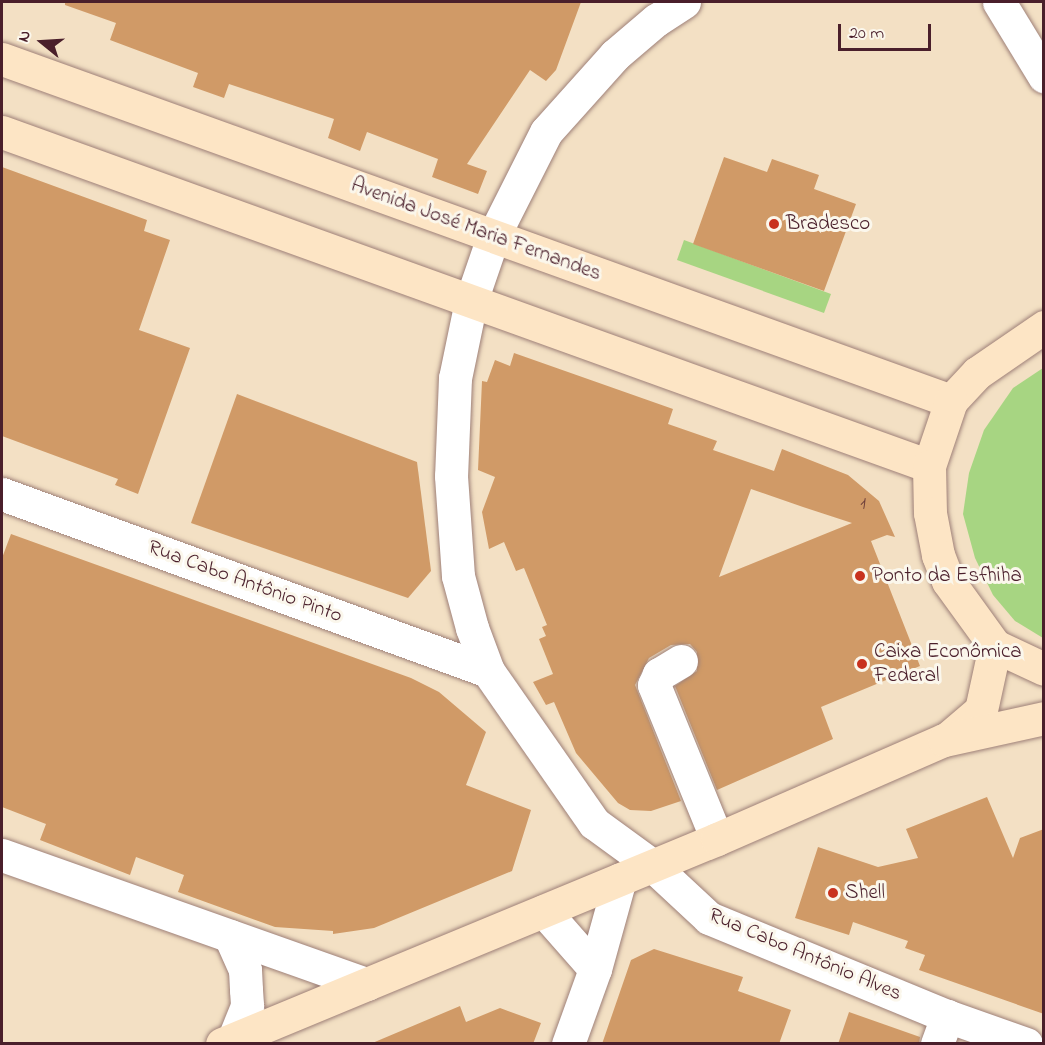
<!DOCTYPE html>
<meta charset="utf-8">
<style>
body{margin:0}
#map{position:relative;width:1045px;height:1045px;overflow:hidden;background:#f3e0c4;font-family:"Indie Flower",sans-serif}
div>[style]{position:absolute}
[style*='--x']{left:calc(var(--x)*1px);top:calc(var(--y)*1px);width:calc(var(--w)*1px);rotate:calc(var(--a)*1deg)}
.green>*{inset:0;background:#a7d582}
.building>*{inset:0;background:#d09a67}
.roads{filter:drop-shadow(0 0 2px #9e8078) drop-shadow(0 0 2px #9e8078)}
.minor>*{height:33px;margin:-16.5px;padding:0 16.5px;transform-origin:16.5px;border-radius:16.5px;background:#fff}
.secondary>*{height:33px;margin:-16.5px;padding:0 16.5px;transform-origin:16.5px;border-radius:16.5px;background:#fde5c5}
.dots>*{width:16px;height:16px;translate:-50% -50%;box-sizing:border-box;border:3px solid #fbf7ec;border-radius:50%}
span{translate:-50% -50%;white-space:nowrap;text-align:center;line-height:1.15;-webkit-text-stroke:6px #fbf7ec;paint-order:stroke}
.number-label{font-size:18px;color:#6c3e3a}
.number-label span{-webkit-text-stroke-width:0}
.poi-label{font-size:21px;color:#4a1f2b}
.left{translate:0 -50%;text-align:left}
.street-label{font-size:21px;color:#4a1f2b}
.frame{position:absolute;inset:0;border:3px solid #4a1f2b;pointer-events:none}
.north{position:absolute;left:12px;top:12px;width:60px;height:60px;-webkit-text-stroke:4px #fbf7ec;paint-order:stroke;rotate:288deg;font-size:16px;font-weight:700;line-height:24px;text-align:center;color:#4a1f2b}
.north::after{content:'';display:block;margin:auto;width:21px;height:27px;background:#4a1f2b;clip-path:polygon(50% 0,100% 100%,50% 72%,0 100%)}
.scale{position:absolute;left:838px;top:24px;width:93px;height:27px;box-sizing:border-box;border:3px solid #4a1f2b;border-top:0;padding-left:8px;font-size:18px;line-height:21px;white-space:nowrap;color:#4a1f2b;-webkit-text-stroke:4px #fbf7ec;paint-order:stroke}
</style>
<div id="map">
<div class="green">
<div style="clip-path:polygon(684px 240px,831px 294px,824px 313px,677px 260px)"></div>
<div style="clip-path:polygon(1043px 368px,1043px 638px,1015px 621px,993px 595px,975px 558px,963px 514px,969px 473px,984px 430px,1013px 388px)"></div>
</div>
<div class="building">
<div style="clip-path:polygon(65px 2px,581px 2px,556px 70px,546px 81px,530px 70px,467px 164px,487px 171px,478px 194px,432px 177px,438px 159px,367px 132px,360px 151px,328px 138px,334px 119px,229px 84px,224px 98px,193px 87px,198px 73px,110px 40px,116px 23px,65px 5px)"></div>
<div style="clip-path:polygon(724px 157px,767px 172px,772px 159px,819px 175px,814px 189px,856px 204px,824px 291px,693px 244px)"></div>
<div style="clip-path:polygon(2px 167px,147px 220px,144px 231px,170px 240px,139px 330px,190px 348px,138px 494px,115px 485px,118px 479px,2px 436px)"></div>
<div style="clip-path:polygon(evenodd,514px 353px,673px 409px,668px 424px,717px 441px,713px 450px,774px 471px,782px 449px,848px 475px,879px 501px,895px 537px,887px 535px,871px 541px,920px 666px,821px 707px,833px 739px,717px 790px,675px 686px,697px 671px,697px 652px,690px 644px,671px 645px,649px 658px,635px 685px,681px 801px,651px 811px,630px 810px,618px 803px,576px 753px,554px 702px,546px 705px,533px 682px,553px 674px,539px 639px,546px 636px,542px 627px,547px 625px,524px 568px,516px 571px,504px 542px,489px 549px,482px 512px,495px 477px,478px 470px,482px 381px,487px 382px,495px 360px,510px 366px,514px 353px,751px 489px,803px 507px,852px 523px,719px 577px,751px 489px)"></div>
<div style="clip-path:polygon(237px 394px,417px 462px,431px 571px,408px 598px,191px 523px)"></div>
<div style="clip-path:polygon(11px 534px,411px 678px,439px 692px,486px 732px,466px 785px,531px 810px,512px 871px,374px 928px,333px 934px,333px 931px,275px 927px,178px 892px,184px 875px,136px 857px,130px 875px,40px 840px,46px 824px,2px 807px,2px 558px)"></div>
<div style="clip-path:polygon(987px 797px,1013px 858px,1020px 838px,1044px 829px,1044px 1014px,919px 970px,925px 955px,905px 948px,908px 941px,853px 922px,849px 935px,795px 918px,818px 847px,878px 867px,918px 858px,906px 829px)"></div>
<div style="clip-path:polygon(654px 949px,743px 977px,738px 991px,791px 1010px,779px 1044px,602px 1044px,631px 960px)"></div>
<div style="clip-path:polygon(460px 1006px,466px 1022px,500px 1008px,541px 1023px,533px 1044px,370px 1044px)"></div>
<div style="clip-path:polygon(849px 1012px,920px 1037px,919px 1044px,838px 1044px)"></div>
</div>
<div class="roads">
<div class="minor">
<div style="--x:684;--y:2;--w:33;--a:147"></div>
<div style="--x:656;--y:20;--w:54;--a:139.5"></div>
<div style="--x:615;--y:55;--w:103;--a:131.9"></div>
<div style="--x:546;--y:132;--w:118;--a:116.8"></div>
<div style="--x:493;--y:237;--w:68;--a:109"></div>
<div style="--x:471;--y:301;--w:79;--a:101.7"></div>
<div style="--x:455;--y:378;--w:98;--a:92.3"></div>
<div style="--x:451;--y:476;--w:100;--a:86"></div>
<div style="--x:458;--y:576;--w:54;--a:74.9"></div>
<div style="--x:472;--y:628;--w:46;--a:69.6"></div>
<div style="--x:488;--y:671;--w:185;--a:55.1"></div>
<div style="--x:594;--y:823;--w:73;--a:36.1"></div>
<div style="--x:653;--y:866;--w:76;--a:42.9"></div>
<div style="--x:709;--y:918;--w:257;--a:22.4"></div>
<div style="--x:947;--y:1016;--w:84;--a:19.5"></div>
<div style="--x:999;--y:2;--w:87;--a:58.7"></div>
<div style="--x:2;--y:494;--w:517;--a:20.01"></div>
<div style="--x:681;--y:661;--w:26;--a:149"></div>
<div style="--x:659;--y:674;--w:12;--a:114"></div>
<div style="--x:654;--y:685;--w:166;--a:67.8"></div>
<div style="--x:2;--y:855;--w:387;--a:19.5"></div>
<div style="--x:544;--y:911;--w:77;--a:48.7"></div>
<div style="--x:230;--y:936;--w:37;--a:66"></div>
<div style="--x:245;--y:970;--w:20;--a:87"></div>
<div style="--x:246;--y:990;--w:16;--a:86"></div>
<div style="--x:247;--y:1006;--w:35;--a:112"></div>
<div style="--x:568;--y:1044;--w:80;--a:-70.2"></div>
<div style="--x:595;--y:969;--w:93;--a:-74.5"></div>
<div style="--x:937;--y:1044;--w:30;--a:-70"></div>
</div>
<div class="secondary">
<div style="--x:2;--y:59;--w:1009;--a:19.82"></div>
<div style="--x:2;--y:132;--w:985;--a:19.81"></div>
<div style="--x:1044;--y:327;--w:81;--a:145.5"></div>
<div style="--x:977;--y:373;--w:38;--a:133"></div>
<div style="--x:951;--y:401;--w:69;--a:108.7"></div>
<div style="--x:929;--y:466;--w:47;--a:88.8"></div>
<div style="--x:930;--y:513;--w:43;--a:79.2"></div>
<div style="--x:938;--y:555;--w:28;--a:69"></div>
<div style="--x:948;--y:581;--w:80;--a:54.1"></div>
<div style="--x:995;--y:646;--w:54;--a:25.1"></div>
<div style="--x:948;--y:738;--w:43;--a:-40.3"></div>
<div style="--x:981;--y:710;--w:66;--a:-77.7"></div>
<div style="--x:222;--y:1044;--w:536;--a:-22.5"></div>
<div style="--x:717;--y:839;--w:248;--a:-23.6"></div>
<div style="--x:944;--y:740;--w:102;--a:-12.4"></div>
</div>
</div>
<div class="dots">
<div style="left:774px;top:224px;background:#c8321e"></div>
<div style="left:860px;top:576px;background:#c8321e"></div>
<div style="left:862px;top:664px;background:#c8321e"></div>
<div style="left:833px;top:893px;background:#c8321e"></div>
</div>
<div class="number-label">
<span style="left:863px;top:504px">1</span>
</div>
<div class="poi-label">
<span class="left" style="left:786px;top:224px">Bradesco</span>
<span class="left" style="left:872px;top:576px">Ponto da Esfhiha</span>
<span class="left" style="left:874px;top:664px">Caixa Econômica<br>Federal</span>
<span class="left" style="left:845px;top:893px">Shell</span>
</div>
<div class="street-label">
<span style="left:476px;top:230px;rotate:20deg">Avenida José Maria Fernandes</span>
<span style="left:245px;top:582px;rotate:20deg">Rua Cabo Antônio Pinto</span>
<span style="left:805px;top:955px;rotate:23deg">Rua Cabo Antônio Alves</span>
</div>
<div class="frame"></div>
<div class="north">N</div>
<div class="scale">20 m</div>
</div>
